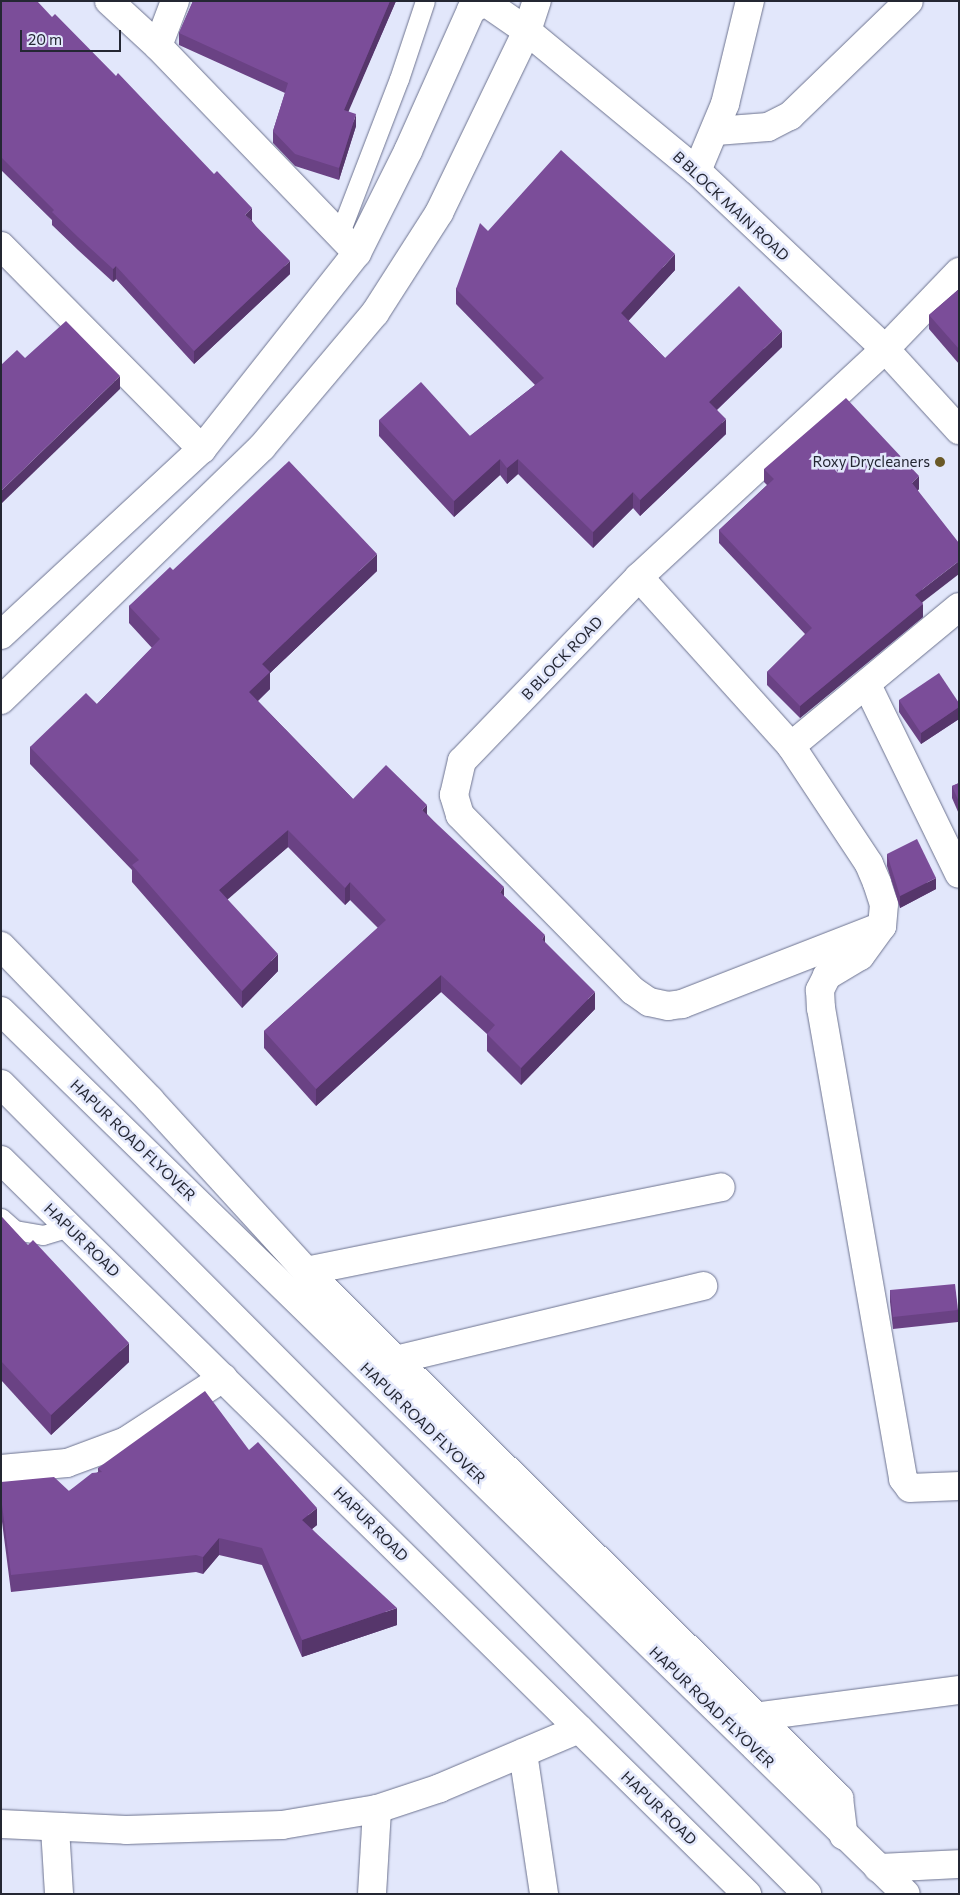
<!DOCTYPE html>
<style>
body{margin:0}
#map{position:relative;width:960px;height:1895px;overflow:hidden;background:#e2e7fb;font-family:Commissioner,sans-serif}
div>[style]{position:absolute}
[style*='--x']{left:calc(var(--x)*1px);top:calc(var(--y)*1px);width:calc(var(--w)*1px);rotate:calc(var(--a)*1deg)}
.roads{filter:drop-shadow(0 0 1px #6d738f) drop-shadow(0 0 1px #6d738f)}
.lane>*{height:19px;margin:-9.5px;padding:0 9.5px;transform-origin:9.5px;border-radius:9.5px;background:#fff}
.street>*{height:28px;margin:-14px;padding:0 14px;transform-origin:14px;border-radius:14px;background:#fff}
.secondary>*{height:28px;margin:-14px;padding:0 14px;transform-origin:14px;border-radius:14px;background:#fff}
.wall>*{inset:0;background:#6a4284}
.shaded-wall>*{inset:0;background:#56366b}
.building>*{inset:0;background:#7b4d99}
.dots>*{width:14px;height:14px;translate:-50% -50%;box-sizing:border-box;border:2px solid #e2e7fb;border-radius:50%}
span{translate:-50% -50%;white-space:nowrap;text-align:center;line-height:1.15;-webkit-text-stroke:5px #e2e7fb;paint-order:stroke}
.street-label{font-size:15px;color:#242733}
.poi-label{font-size:15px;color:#242733}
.right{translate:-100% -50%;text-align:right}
.frame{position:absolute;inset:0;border:2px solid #242733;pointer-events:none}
.scale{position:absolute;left:20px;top:30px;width:101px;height:22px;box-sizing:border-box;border:2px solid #242733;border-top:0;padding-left:6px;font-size:15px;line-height:18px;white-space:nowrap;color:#242733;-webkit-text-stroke:4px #e2e7fb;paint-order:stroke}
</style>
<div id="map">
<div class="roads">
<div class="lane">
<div style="--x:339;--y:235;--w:167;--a:-69"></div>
<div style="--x:399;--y:79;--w:82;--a:-71.6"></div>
<div style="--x:1;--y:1218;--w:18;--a:41"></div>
<div style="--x:15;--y:1230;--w:28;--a:10"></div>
<div style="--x:43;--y:1235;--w:28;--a:-17"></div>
</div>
<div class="street">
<div style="--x:109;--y:1;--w:67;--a:42.6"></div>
<div style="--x:158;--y:46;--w:287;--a:46.1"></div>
<div style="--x:485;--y:2;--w:51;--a:34.6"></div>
<div style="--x:527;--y:31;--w:220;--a:39.5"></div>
<div style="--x:697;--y:171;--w:259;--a:43.4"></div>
<div style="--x:885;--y:349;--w:110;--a:47.6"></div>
<div style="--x:158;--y:46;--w:48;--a:-69.3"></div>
<div style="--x:716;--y:131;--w:52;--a:-4.4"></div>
<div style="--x:768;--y:127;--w:25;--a:-27"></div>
<div style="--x:790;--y:116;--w:165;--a:-44"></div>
<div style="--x:697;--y:171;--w:73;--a:-67.3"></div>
<div style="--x:725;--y:104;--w:106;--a:-76.4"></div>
<div style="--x:1;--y:246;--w:286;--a:45.3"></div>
<div style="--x:639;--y:577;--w:227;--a:48"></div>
<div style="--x:791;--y:746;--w:141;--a:56.5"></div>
<div style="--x:869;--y:864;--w:21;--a:67"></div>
<div style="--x:877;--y:883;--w:22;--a:72"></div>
<div style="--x:884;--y:904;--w:22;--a:95"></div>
<div style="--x:882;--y:926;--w:37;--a:126"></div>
<div style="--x:860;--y:956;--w:39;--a:149"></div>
<div style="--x:827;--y:976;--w:16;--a:117"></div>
<div style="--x:820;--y:990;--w:18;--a:87"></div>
<div style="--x:821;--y:1008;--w:478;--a:80.1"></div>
<div style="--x:903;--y:1479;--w:11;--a:52"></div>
<div style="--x:910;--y:1488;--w:49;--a:-2.3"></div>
<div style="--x:867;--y:685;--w:210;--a:64"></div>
<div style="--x:791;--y:746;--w:218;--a:-39.6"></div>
<div style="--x:882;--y:926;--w:215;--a:158.7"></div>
<div style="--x:682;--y:1004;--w:14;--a:172"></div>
<div style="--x:668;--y:1006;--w:19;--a:-168"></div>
<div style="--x:649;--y:1002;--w:19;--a:-145"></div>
<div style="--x:633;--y:991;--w:247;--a:-134.5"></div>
<div style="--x:460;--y:815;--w:21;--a:-107"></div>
<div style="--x:454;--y:795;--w:35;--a:-77"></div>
<div style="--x:462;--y:761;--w:255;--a:-46.1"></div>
<div style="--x:639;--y:577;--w:335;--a:-42.8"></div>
<div style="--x:885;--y:349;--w:107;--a:-46.1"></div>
<div style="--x:306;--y:1271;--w:423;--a:-11.4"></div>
<div style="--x:395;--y:1360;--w:317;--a:-13.5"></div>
<div style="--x:1;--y:1469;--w:66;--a:-5.2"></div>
<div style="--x:67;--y:1463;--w:63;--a:-20.4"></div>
<div style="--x:126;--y:1441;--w:116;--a:-33"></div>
<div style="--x:753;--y:1717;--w:208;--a:-7.5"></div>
<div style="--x:523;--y:1753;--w:143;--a:81.5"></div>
<div style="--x:1;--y:1824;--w:125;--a:2.7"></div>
<div style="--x:126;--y:1830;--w:156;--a:-1.8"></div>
<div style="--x:282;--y:1825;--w:96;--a:-9.6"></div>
<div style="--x:377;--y:1809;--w:66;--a:-18.4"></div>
<div style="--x:440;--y:1788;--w:151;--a:-23"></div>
<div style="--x:55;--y:1828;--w:66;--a:86.5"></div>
<div style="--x:372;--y:1894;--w:85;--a:-86.6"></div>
</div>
<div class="secondary">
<div style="--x:1;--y:635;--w:274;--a:-42.8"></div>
<div style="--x:202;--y:449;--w:250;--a:-51.7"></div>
<div style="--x:357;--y:253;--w:114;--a:-63.4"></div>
<div style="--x:408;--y:151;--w:154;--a:-65.9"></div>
<div style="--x:471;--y:10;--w:17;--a:-31"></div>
<div style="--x:1;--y:700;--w:363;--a:-44.1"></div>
<div style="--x:262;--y:447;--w:175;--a:-49.9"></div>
<div style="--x:375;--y:313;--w:119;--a:-57.4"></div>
<div style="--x:439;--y:213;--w:202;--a:-64.2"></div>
<div style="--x:527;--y:31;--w:32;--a:-72"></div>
<div style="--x:1;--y:946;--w:214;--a:45.9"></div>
<div style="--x:150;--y:1100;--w:231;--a:47.6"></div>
<div style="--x:306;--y:1271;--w:750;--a:44.68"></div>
<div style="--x:839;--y:1798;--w:38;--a:83"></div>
<div style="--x:1;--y:1011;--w:1264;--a:44.3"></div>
<div style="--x:1;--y:1084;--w:1143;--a:45.14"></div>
<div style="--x:1;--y:1160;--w:1047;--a:44.54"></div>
<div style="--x:878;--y:1868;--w:81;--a:-2.8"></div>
</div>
</div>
<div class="wall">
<div style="clip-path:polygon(1px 1px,252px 221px,290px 274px,194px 364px,116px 279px,113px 282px,78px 250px,52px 225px,52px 220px,1px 170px)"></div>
<div style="clip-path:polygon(193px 1px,396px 1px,348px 111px,356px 126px,339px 180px,295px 166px,273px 143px,273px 131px,285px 93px,179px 45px,179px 33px)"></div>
<div style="clip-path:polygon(488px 231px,675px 270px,628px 321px,665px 358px,782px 347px,717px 410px,726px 434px,640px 516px,633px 508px,593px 548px,518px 474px,507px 484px,500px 475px,454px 517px,379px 436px,379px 420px,470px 436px,535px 385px,456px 304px,456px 289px)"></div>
<div style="clip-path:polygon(959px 289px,959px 364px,929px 329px,929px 315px)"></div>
<div style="clip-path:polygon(764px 469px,919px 489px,918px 490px,923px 617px,800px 718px,767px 685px,767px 672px,805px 634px,719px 543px,719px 530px,767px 485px,764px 482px)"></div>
<div style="clip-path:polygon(173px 570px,377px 571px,270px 673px,270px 689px,258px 701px,353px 799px,427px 814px,504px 897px,545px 943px,595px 1009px,521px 1085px,487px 1051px,487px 1034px,441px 992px,316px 1106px,264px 1048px,264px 1031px,378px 928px,350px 900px,345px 905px,288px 847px,227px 899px,278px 971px,242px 1008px,132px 882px,132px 870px,30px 764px,30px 747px,97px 704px,152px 648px,129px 623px,129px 606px)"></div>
<div style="clip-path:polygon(959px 640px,959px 654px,958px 653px,958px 641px)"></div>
<div style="clip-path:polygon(899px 700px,959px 703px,959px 719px,921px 744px,899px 712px)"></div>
<div style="clip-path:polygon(959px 783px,959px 814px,952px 798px,952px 786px)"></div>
<div style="clip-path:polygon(887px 854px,936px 889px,900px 908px,887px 866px)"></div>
<div style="clip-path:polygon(1px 1216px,129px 1362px,51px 1435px,1px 1380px)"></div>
<div style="clip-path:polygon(890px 1290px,958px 1310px,958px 1322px,893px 1329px,890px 1302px)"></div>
<div style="clip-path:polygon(249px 1450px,317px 1525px,312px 1529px,397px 1625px,302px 1657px,262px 1565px,219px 1555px,203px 1574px,196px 1572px,11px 1592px,1px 1514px,1px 1482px,69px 1491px,98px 1472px,98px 1468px)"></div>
</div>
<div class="shaded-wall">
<div style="clip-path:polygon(390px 1px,396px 1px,344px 122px,344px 110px)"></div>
<div style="clip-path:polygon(356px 114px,356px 126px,339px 180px,339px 168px)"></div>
<div style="clip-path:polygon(252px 208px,252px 221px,245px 215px)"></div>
<div style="clip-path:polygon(675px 254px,675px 270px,621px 329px,621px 313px)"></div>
<div style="clip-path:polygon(290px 261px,290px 274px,194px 364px,194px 351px)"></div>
<div style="clip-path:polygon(116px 266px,116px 279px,113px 282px,113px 269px)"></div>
<div style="clip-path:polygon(782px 331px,782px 347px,709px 417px,709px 402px)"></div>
<div style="clip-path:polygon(120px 376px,120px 389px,1px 504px,1px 491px)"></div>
<div style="clip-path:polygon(726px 419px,726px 434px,640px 516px,640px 500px)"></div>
<div style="clip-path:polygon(500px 459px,500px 475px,454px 517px,454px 501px)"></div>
<div style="clip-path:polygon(518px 459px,518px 474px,507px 484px,507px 468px)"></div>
<div style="clip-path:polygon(919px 476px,919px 489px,912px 496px,912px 483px)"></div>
<div style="clip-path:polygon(633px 492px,633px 508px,593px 548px,593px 532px)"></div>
<div style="clip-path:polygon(377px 554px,377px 571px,270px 673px,270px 689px,249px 709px,249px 692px,262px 664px)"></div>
<div style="clip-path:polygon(959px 561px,959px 574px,915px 608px,915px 595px)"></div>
<div style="clip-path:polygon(923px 604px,923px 617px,800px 718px,800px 706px)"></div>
<div style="clip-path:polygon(959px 707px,959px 719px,921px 744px,921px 733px)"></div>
<div style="clip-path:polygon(427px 805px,427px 823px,422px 810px)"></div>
<div style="clip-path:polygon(288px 830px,288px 847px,219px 907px,219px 890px)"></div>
<div style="clip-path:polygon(936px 878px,936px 889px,900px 908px,900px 896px)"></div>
<div style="clip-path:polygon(350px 882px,350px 900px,345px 905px,345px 888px)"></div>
<div style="clip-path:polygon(504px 887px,504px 904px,500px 892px)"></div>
<div style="clip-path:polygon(545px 935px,545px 952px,542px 939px)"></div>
<div style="clip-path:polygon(278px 954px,278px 971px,242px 1008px,242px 991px)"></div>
<div style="clip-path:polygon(441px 975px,441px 992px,316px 1106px,316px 1089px)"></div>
<div style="clip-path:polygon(595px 992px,595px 1009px,521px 1085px,521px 1068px)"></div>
<div style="clip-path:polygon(129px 1343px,129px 1362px,51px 1435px,51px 1415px)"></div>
<div style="clip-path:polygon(317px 1508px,317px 1525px,302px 1537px,302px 1520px)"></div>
<div style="clip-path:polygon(219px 1538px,219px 1555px,203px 1574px,203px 1557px)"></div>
<div style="clip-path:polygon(397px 1608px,397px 1625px,302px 1657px,302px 1640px)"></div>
</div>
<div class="building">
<div style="clip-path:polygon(1px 1px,37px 1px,52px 17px,55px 14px,116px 76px,118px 73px,214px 174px,217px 171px,252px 208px,245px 215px,290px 261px,194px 351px,116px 266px,113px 269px,78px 237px,52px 212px,54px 210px,1px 157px)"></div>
<div style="clip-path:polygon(193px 1px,390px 1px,344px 110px,356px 114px,339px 168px,295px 154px,273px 131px,288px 83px,179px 33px)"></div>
<div style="clip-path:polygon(561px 150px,675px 254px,621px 313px,665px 358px,739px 286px,782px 331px,709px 402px,726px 419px,640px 500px,633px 492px,593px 532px,518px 459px,507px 468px,500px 459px,454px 501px,379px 420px,421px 382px,470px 436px,544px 378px,456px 289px,480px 223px,488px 231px)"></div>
<div style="clip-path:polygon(959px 289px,959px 349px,929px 315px)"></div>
<div style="clip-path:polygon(66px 321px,120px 376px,1px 491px,1px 365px,17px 350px,25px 358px)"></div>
<div style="clip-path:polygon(846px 398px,919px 476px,912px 483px,959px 543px,959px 561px,915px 595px,923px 604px,800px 706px,767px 672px,812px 628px,719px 530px,774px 479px,764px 469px)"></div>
<div style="clip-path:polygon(289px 461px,377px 554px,262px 664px,270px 672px,249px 692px,353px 799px,386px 765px,427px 805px,422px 810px,504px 887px,500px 892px,545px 935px,542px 939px,595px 992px,521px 1068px,487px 1034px,495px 1025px,441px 975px,316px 1089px,264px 1031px,386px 920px,350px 882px,345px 888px,288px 830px,219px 890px,278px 954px,242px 991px,132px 865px,139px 860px,30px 747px,86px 693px,97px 704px,160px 639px,129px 606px,170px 567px,173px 570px)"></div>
<div style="clip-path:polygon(939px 673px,959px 703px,959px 707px,921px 733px,899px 700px)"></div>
<div style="clip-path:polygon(959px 783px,959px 802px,952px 786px)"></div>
<div style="clip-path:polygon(917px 839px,936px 878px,900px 896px,887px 854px)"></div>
<div style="clip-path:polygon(1px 1216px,28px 1245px,33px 1240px,129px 1343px,51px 1415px,1px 1361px)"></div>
<div style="clip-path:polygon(955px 1284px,958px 1310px,893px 1317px,890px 1290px)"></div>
<div style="clip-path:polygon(205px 1391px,249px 1450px,258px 1442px,317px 1508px,302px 1520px,397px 1608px,302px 1640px,262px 1548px,219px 1538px,203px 1557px,196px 1555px,11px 1575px,1px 1497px,1px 1482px,54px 1477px,69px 1491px,92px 1473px,102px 1472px,98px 1468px)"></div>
</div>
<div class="dots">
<div style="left:940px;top:462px;background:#6a5927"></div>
</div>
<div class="street-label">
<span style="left:731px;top:206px;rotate:43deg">B BLOCK MAIN ROAD</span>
<span style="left:562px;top:658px;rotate:-46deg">B BLOCK ROAD</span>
<span style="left:133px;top:1140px;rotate:44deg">HAPUR ROAD FLYOVER</span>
<span style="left:82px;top:1240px;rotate:44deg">HAPUR ROAD</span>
<span style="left:423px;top:1423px;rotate:44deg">HAPUR ROAD FLYOVER</span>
<span style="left:371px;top:1524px;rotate:45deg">HAPUR ROAD</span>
<span style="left:712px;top:1707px;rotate:44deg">HAPUR ROAD FLYOVER</span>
<span style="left:659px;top:1808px;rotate:44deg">HAPUR ROAD</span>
</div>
<div class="poi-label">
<span class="right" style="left:930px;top:462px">Roxy Drycleaners</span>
</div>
<div class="frame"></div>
<div class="scale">20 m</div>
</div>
